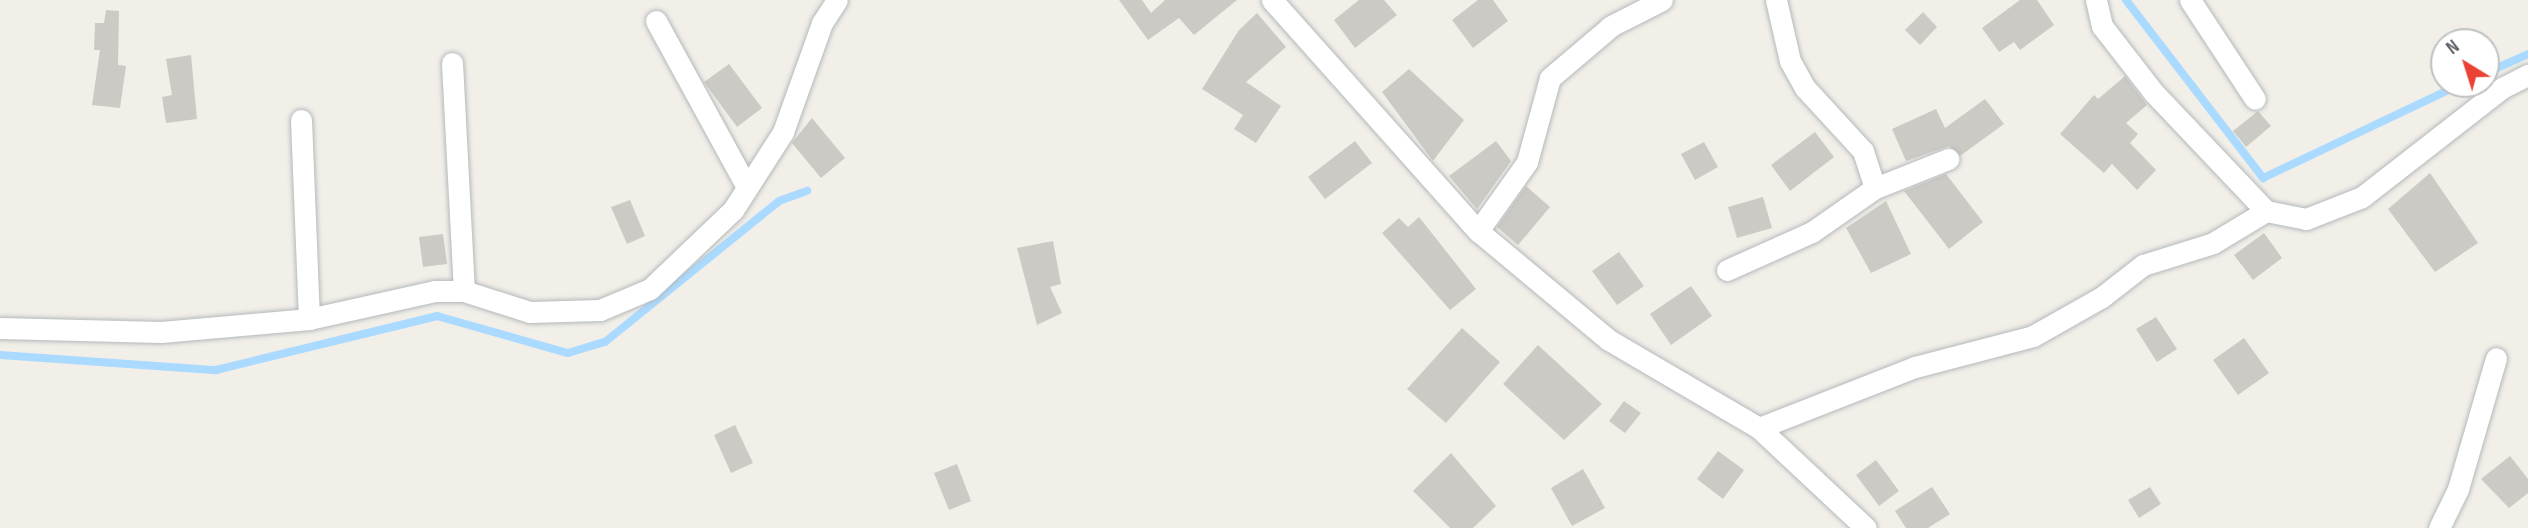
<!DOCTYPE html>
<style>
body{margin:0}
#map{position:relative;width:2528px;height:528px;overflow:hidden;background:#f1efe8;font-family:"Sofia Sans Condensed",sans-serif}
div>[style]{position:absolute}
[style*='--x']{left:calc(var(--x)*1px);top:calc(var(--y)*1px);width:calc(var(--w)*1px);rotate:calc(var(--a)*1deg)}
.stream>*{height:8px;margin:-4px;padding:0 4px;transform-origin:4px;border-radius:4px;background:#aadaff}
.building>*{inset:0;background:#cccac5}
.roads{filter:drop-shadow(0 0 2px #b5b8bc) drop-shadow(0 0 2px #b5b8bc)}
.street>*{height:21px;margin:-10.5px;padding:0 10.5px;transform-origin:10.5px;border-radius:10.5px;background:#fff}
span{translate:-50% -50%;white-space:nowrap;text-align:center;line-height:1.15;-webkit-text-stroke:7px #fff;paint-order:stroke}
.north{position:absolute;left:2430px;top:28px;width:70px;height:70px;box-sizing:border-box;background:#fff;border:2px solid #bfc1c3;border-radius:50%;rotate:322deg;font-size:19px;font-weight:700;line-height:28px;text-align:center;color:#5f6368}
.north::after{content:'';display:block;margin:auto;width:24px;height:32px;background:#ea4335;clip-path:polygon(50% 0,100% 100%,50% 72%,0 100%)}
</style>
<div id="map">
<div class="stream">
<div style="--x:2126;--y:0;--w:225;--a:52.4"></div>
<div style="--x:2263;--y:178;--w:219;--a:-25.4"></div>
<div style="--x:2486;--y:73;--w:46;--a:-24.3"></div>
<div style="--x:0;--y:355;--w:217;--a:4"></div>
<div style="--x:216;--y:370;--w:228;--a:-13.7"></div>
<div style="--x:437;--y:316;--w:136;--a:15.8"></div>
<div style="--x:568;--y:353;--w:39;--a:-17"></div>
<div style="--x:605;--y:342;--w:224;--a:-39"></div>
<div style="--x:779;--y:201;--w:30;--a:-20"></div>
</div>
<div class="building">
<div style="clip-path:polygon(1119px 0,1142px 0,1151px 13px,1165px 0,1237px 0,1194px 35px,1179px 18px,1148px 40px)"></div>
<div style="clip-path:polygon(1359px 0,1384px 0,1397px 15px,1355px 48px,1334px 20px)"></div>
<div style="clip-path:polygon(1478px 0,1493px 0,1508px 21px,1473px 48px,1452px 20px)"></div>
<div style="clip-path:polygon(2020px 0,2037px 0,2054px 25px,2020px 50px,2014px 42px,1999px 52px,1982px 28px)"></div>
<div style="clip-path:polygon(106px 10px,119px 11px,118px 65px,126px 66px,120px 108px,92px 105px,100px 50px,94px 50px,95px 23px,104px 23px)"></div>
<div style="clip-path:polygon(1923px 12px,1937px 27px,1920px 45px,1905px 30px)"></div>
<div style="clip-path:polygon(1257px 13px,1286px 47px,1246px 82px,1281px 106px,1256px 143px,1234px 129px,1243px 115px,1202px 89px,1239px 30px)"></div>
<div style="clip-path:polygon(191px 55px,197px 119px,166px 123px,162px 97px,172px 95px,166px 59px)"></div>
<div style="clip-path:polygon(729px 64px,762px 108px,737px 127px,704px 82px)"></div>
<div style="clip-path:polygon(1409px 69px,1464px 120px,1433px 161px,1382px 92px)"></div>
<div style="clip-path:polygon(2125px 76px,2147px 105px,2126px 123px,2138px 134px,2130px 143px,2156px 170px,2137px 190px,2112px 164px,2104px 173px,2060px 134px,2094px 95px,2098px 99px)"></div>
<div style="clip-path:polygon(1985px 99px,2004px 124px,1960px 156px,1949px 146px,1906px 161px,1892px 129px,1936px 109px,1945px 128px)"></div>
<div style="clip-path:polygon(2258px 111px,2271px 126px,2246px 147px,2233px 131px)"></div>
<div style="clip-path:polygon(812px 118px,845px 158px,821px 178px,792px 143px)"></div>
<div style="clip-path:polygon(1815px 132px,1834px 157px,1790px 191px,1771px 165px)"></div>
<div style="clip-path:polygon(1355px 141px,1372px 163px,1325px 199px,1308px 177px)"></div>
<div style="clip-path:polygon(1496px 141px,1511px 161px,1477px 209px,1449px 176px)"></div>
<div style="clip-path:polygon(1704px 142px,1718px 167px,1695px 180px,1681px 154px)"></div>
<div style="clip-path:polygon(2430px 173px,2478px 243px,2435px 272px,2388px 209px)"></div>
<div style="clip-path:polygon(1946px 174px,1983px 222px,1949px 249px,1904px 191px)"></div>
<div style="clip-path:polygon(1526px 186px,1550px 207px,1518px 245px,1497px 227px)"></div>
<div style="clip-path:polygon(1763px 197px,1772px 228px,1737px 238px,1728px 207px)"></div>
<div style="clip-path:polygon(630px 200px,645px 236px,627px 244px,611px 207px)"></div>
<div style="clip-path:polygon(1886px 201px,1911px 254px,1871px 273px,1846px 228px)"></div>
<div style="clip-path:polygon(1419px 217px,1476px 289px,1450px 310px,1382px 233px,1399px 218px,1408px 227px)"></div>
<div style="clip-path:polygon(2264px 233px,2282px 258px,2253px 280px,2234px 255px)"></div>
<div style="clip-path:polygon(443px 234px,447px 264px,423px 267px,419px 237px)"></div>
<div style="clip-path:polygon(1053px 241px,1061px 284px,1050px 287px,1062px 313px,1037px 325px,1017px 248px)"></div>
<div style="clip-path:polygon(1619px 252px,1644px 286px,1617px 305px,1592px 271px)"></div>
<div style="clip-path:polygon(1691px 286px,1712px 316px,1671px 345px,1650px 314px)"></div>
<div style="clip-path:polygon(2156px 317px,2177px 349px,2157px 362px,2136px 329px)"></div>
<div style="clip-path:polygon(1462px 328px,1500px 362px,1446px 423px,1407px 389px)"></div>
<div style="clip-path:polygon(2244px 338px,2269px 373px,2238px 395px,2213px 360px)"></div>
<div style="clip-path:polygon(1538px 345px,1602px 404px,1564px 440px,1503px 384px)"></div>
<div style="clip-path:polygon(1624px 401px,1641px 413px,1625px 433px,1609px 421px)"></div>
<div style="clip-path:polygon(735px 425px,753px 463px,731px 473px,714px 435px)"></div>
<div style="clip-path:polygon(1718px 451px,1744px 470px,1723px 499px,1697px 479px)"></div>
<div style="clip-path:polygon(1451px 453px,1496px 506px,1473px 528px,1450px 528px,1413px 491px)"></div>
<div style="clip-path:polygon(2510px 456px,2528px 479px,2528px 493px,2509px 508px,2481px 479px)"></div>
<div style="clip-path:polygon(1876px 460px,1899px 491px,1879px 506px,1856px 475px)"></div>
<div style="clip-path:polygon(957px 464px,971px 501px,949px 510px,934px 473px)"></div>
<div style="clip-path:polygon(1583px 469px,1605px 508px,1572px 526px,1551px 488px)"></div>
<div style="clip-path:polygon(1932px 487px,1950px 514px,1928px 528px,1906px 528px,1895px 511px)"></div>
<div style="clip-path:polygon(2150px 487px,2161px 504px,2139px 518px,2128px 500px)"></div>
</div>
<div class="roads">
<div class="street">
<div style="--x:1272;--y:0;--w:310;--a:48.3"></div>
<div style="--x:1478;--y:231;--w:170;--a:39.8"></div>
<div style="--x:1609;--y:340;--w:174;--a:30.4"></div>
<div style="--x:1759;--y:428;--w:146;--a:43.1"></div>
<div style="--x:2096;--y:0;--w:27;--a:77"></div>
<div style="--x:2102;--y:26;--w:85;--a:52.2"></div>
<div style="--x:2154;--y:93;--w:163;--a:46.5"></div>
<div style="--x:2266;--y:211;--w:41;--a:11.3"></div>
<div style="--x:2306;--y:219;--w:60;--a:-21.4"></div>
<div style="--x:2362;--y:197;--w:177;--a:-37.9"></div>
<div style="--x:2502;--y:88;--w:29;--a:-27"></div>
<div style="--x:2190;--y:0;--w:118;--a:56.7"></div>
<div style="--x:656;--y:21;--w:189;--a:61.3"></div>
<div style="--x:452;--y:63;--w:228;--a:87"></div>
<div style="--x:301;--y:120;--w:199;--a:87.7"></div>
<div style="--x:1875;--y:188;--w:79;--a:-21.7"></div>
<div style="--x:1478;--y:231;--w:85;--a:-54.6"></div>
<div style="--x:1527;--y:162;--w:87;--a:-74.7"></div>
<div style="--x:1550;--y:78;--w:80;--a:-40.4"></div>
<div style="--x:1611;--y:26;--w:57;--a:-27"></div>
<div style="--x:1727;--y:270;--w:93;--a:-24.1"></div>
<div style="--x:1812;--y:232;--w:77;--a:-34.9"></div>
<div style="--x:1875;--y:188;--w:39;--a:-108"></div>
<div style="--x:1863;--y:151;--w:86;--a:-132.6"></div>
<div style="--x:1805;--y:88;--w:31;--a:-119"></div>
<div style="--x:1790;--y:61;--w:63;--a:-102.9"></div>
<div style="--x:0;--y:328;--w:161;--a:1.4"></div>
<div style="--x:161;--y:332;--w:149;--a:-5"></div>
<div style="--x:309;--y:319;--w:129;--a:-12.5"></div>
<div style="--x:435;--y:291;--w:29;--a:0"></div>
<div style="--x:464;--y:291;--w:69;--a:17.7"></div>
<div style="--x:530;--y:312;--w:70;--a:-1.6"></div>
<div style="--x:600;--y:310;--w:54;--a:-22.8"></div>
<div style="--x:650;--y:289;--w:115;--a:-43.6"></div>
<div style="--x:733;--y:210;--w:93;--a:-57.3"></div>
<div style="--x:783;--y:132;--w:116;--a:-70.3"></div>
<div style="--x:822;--y:23;--w:27;--a:-57"></div>
<div style="--x:1759;--y:428;--w:168;--a:-21.4"></div>
<div style="--x:1915;--y:367;--w:122;--a:-14.7"></div>
<div style="--x:2033;--y:336;--w:79;--a:-29.5"></div>
<div style="--x:2102;--y:297;--w:52;--a:-38"></div>
<div style="--x:2143;--y:265;--w:73;--a:-17.4"></div>
<div style="--x:2213;--y:243;--w:62;--a:-31.1"></div>
<div style="--x:2439;--y:528;--w:43;--a:-64"></div>
<div style="--x:2458;--y:489;--w:136;--a:-73.8"></div>
</div>
</div>
<div class="north">N</div>
</div>
